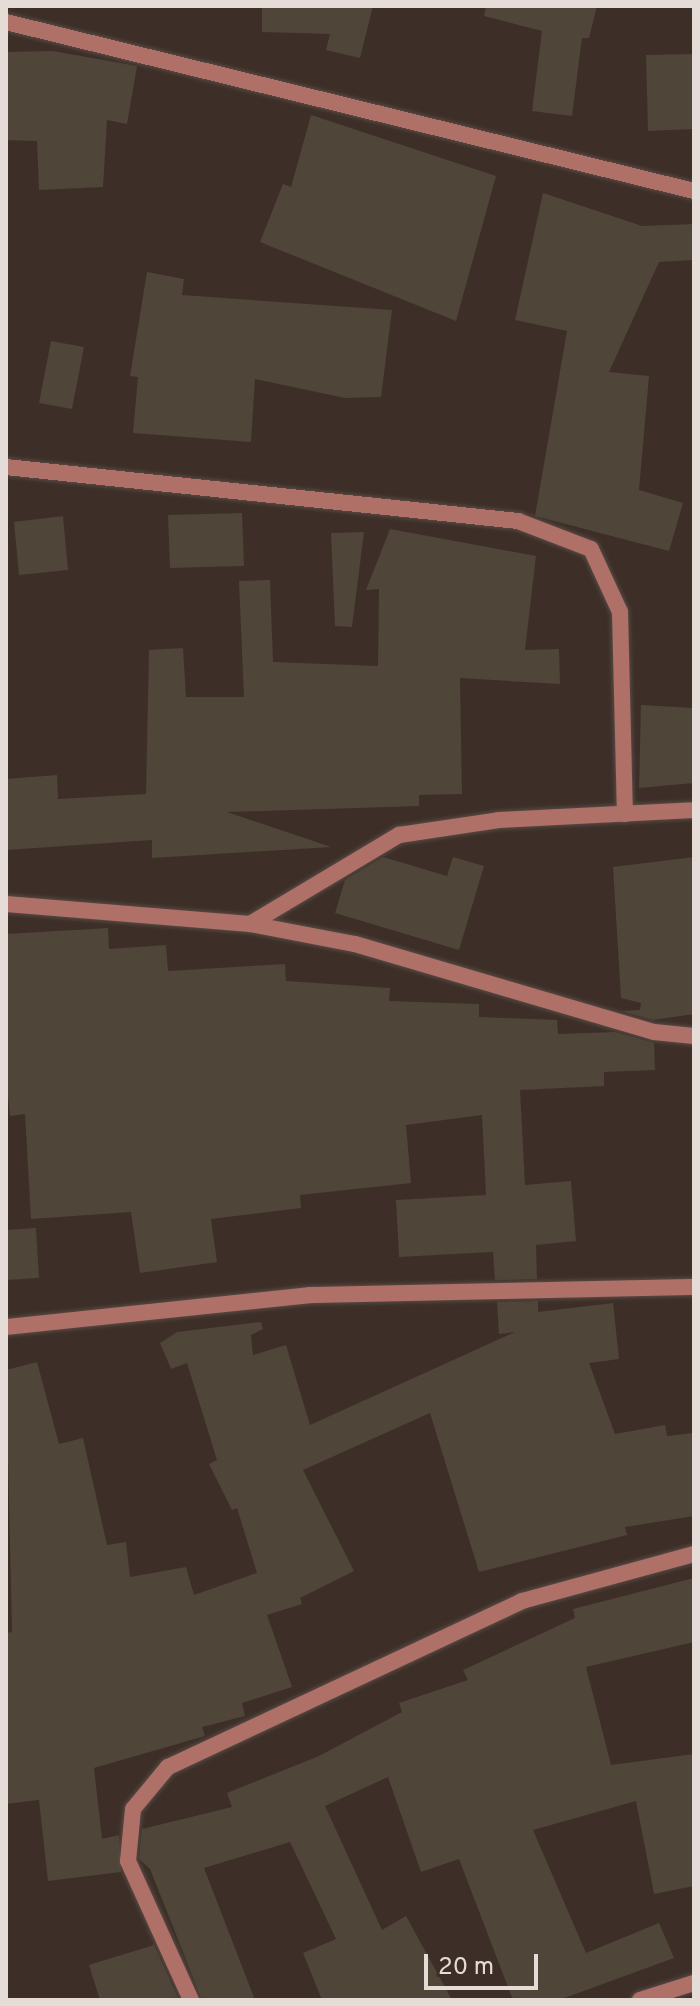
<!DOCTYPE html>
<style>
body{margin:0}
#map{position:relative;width:700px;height:2006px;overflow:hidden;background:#3d2f28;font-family:Overpass,sans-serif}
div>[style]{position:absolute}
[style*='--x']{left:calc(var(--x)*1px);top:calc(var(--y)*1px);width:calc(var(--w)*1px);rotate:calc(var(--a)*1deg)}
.building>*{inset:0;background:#4f4538}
.roads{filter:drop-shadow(0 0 2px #584b44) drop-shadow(0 0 2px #584b44)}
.street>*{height:16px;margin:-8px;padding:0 8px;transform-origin:8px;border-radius:8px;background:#af7068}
span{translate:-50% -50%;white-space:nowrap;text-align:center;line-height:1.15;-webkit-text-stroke:8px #3d2f28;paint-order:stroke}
.frame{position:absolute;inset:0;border:8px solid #e5dcd7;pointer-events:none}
.scale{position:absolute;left:424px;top:1954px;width:114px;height:36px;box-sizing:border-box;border:4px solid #e5dcd7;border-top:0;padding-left:10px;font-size:24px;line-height:28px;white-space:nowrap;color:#e5dcd7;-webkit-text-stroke:6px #3d2f28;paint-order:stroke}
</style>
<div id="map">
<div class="building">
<div style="clip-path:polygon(262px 6px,373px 6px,360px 58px,326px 50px,330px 34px,262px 32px)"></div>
<div style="clip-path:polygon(486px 6px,597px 6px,589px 38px,582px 38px,572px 116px,532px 111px,542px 31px,484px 16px)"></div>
<div style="clip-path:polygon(53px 51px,137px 66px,127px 124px,107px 120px,103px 187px,39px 190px,37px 141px,6px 140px,6px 52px)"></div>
<div style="clip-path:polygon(694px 54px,694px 129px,648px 131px,646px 55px)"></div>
<div style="clip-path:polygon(311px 115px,496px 176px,456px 321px,260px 242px,283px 184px,291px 187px)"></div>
<div style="clip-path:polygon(543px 193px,642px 226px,694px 224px,694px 260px,659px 262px,609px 372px,649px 376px,639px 490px,683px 503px,669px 551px,535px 516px,567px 331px,515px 320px)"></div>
<div style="clip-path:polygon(147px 272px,184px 279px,182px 295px,392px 310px,381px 397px,345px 398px,255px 379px,251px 442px,133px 433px,138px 377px,130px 376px)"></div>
<div style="clip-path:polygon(51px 341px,84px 347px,72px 409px,39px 403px)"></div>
<div style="clip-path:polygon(242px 513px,244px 566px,170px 568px,168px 515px)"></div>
<div style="clip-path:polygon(63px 516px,68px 570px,19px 575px,14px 522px)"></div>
<div style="clip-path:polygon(390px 529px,536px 556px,525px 650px,559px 649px,560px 684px,460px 678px,462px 794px,419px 795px,419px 806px,227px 812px,331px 847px,152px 858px,152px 840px,6px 850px,6px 779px,57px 775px,58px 799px,146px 794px,149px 650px,183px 648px,186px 697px,244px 697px,239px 581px,270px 580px,273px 662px,378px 666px,379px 589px,366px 590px)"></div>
<div style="clip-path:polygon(364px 532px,352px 627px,335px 626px,331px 533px)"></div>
<div style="clip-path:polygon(641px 705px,694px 708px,694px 783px,639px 788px)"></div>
<div style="clip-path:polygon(383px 857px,447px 876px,453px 857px,484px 866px,459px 950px,335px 913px,345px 880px)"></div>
<div style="clip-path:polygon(694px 857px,694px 1014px,653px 1020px,622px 1011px,640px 1010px,641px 1003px,621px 998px,613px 867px)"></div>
<div style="clip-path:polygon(108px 928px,109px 949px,166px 945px,168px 971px,285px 964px,286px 981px,390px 988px,389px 1001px,479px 1004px,479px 1017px,557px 1020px,558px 1034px,615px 1032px,654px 1043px,655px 1070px,604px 1072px,604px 1086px,520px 1090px,525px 1185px,571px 1181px,576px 1241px,536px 1245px,537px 1279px,495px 1280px,493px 1252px,399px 1257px,396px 1200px,486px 1195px,482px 1115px,406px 1125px,411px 1183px,300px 1195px,301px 1208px,211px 1219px,217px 1262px,140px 1273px,131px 1212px,31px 1219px,25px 1114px,10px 1116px,6px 1076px,6px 934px)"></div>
<div style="clip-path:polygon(36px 1228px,39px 1278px,6px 1280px,6px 1230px)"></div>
<div style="clip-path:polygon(538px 1301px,538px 1312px,613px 1303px,619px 1359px,589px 1363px,615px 1434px,665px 1425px,667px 1436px,694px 1433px,694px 1516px,625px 1527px,627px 1535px,479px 1572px,430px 1413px,303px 1470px,354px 1571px,300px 1598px,302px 1604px,267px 1615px,292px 1687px,242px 1703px,245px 1716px,202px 1727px,205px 1736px,94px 1768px,102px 1839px,119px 1835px,121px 1872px,48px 1881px,39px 1800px,6px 1804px,6px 1633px,12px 1632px,6px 1370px,37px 1362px,59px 1444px,83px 1438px,107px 1545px,126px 1542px,130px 1577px,186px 1567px,194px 1595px,257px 1573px,237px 1508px,232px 1510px,209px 1464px,217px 1460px,187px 1363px,171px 1369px,160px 1343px,177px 1332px,261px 1322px,263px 1329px,251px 1335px,253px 1355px,286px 1345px,310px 1425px,515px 1332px,499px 1334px,497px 1302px)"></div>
<div style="clip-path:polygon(694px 1578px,694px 1642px,586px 1667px,611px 1765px,694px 1754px,694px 1886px,654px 1894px,636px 1801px,533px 1830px,586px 1953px,659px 1923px,674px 1958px,559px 2000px,513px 2000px,459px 1859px,421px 1872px,388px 1777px,325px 1806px,382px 1930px,406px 1916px,452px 2000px,322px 2000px,303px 1953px,336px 1939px,290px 1842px,204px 1868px,255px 2000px,202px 2000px,150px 1869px,139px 1859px,142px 1829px,232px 1807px,227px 1793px,319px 1756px,402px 1712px,399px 1703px,468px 1680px,463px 1670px,575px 1618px,573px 1609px)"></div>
<div style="clip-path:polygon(154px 1945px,179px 2000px,100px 2000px,89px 1965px)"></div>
</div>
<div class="roads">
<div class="street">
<div style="--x:6;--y:22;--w:708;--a:13.8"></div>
<div style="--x:6;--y:467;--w:515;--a:6.02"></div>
<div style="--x:518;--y:521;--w:78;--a:21"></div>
<div style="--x:591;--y:549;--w:69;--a:65.3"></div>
<div style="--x:620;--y:612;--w:202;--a:88.6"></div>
<div style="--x:6;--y:904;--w:245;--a:4.7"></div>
<div style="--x:250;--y:924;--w:107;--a:10.8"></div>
<div style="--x:355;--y:944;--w:312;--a:16.4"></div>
<div style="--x:654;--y:1032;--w:40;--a:5.7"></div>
<div style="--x:250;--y:924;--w:174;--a:-30.9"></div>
<div style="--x:399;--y:835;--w:101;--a:-8.5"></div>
<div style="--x:499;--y:820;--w:195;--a:-2.9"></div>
<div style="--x:6;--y:1327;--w:306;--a:-6"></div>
<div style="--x:310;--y:1295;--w:384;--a:-1.2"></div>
<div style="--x:191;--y:2000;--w:153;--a:-114.4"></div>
<div style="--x:128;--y:1861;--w:52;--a:-84.5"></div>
<div style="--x:133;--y:1809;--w:55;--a:-50.2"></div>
<div style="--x:168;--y:1767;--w:391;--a:-25.1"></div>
<div style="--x:522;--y:1601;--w:178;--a:-15.3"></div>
<div style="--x:640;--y:2000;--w:57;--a:-17.5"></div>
</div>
</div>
<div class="frame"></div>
<div class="scale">20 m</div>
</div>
